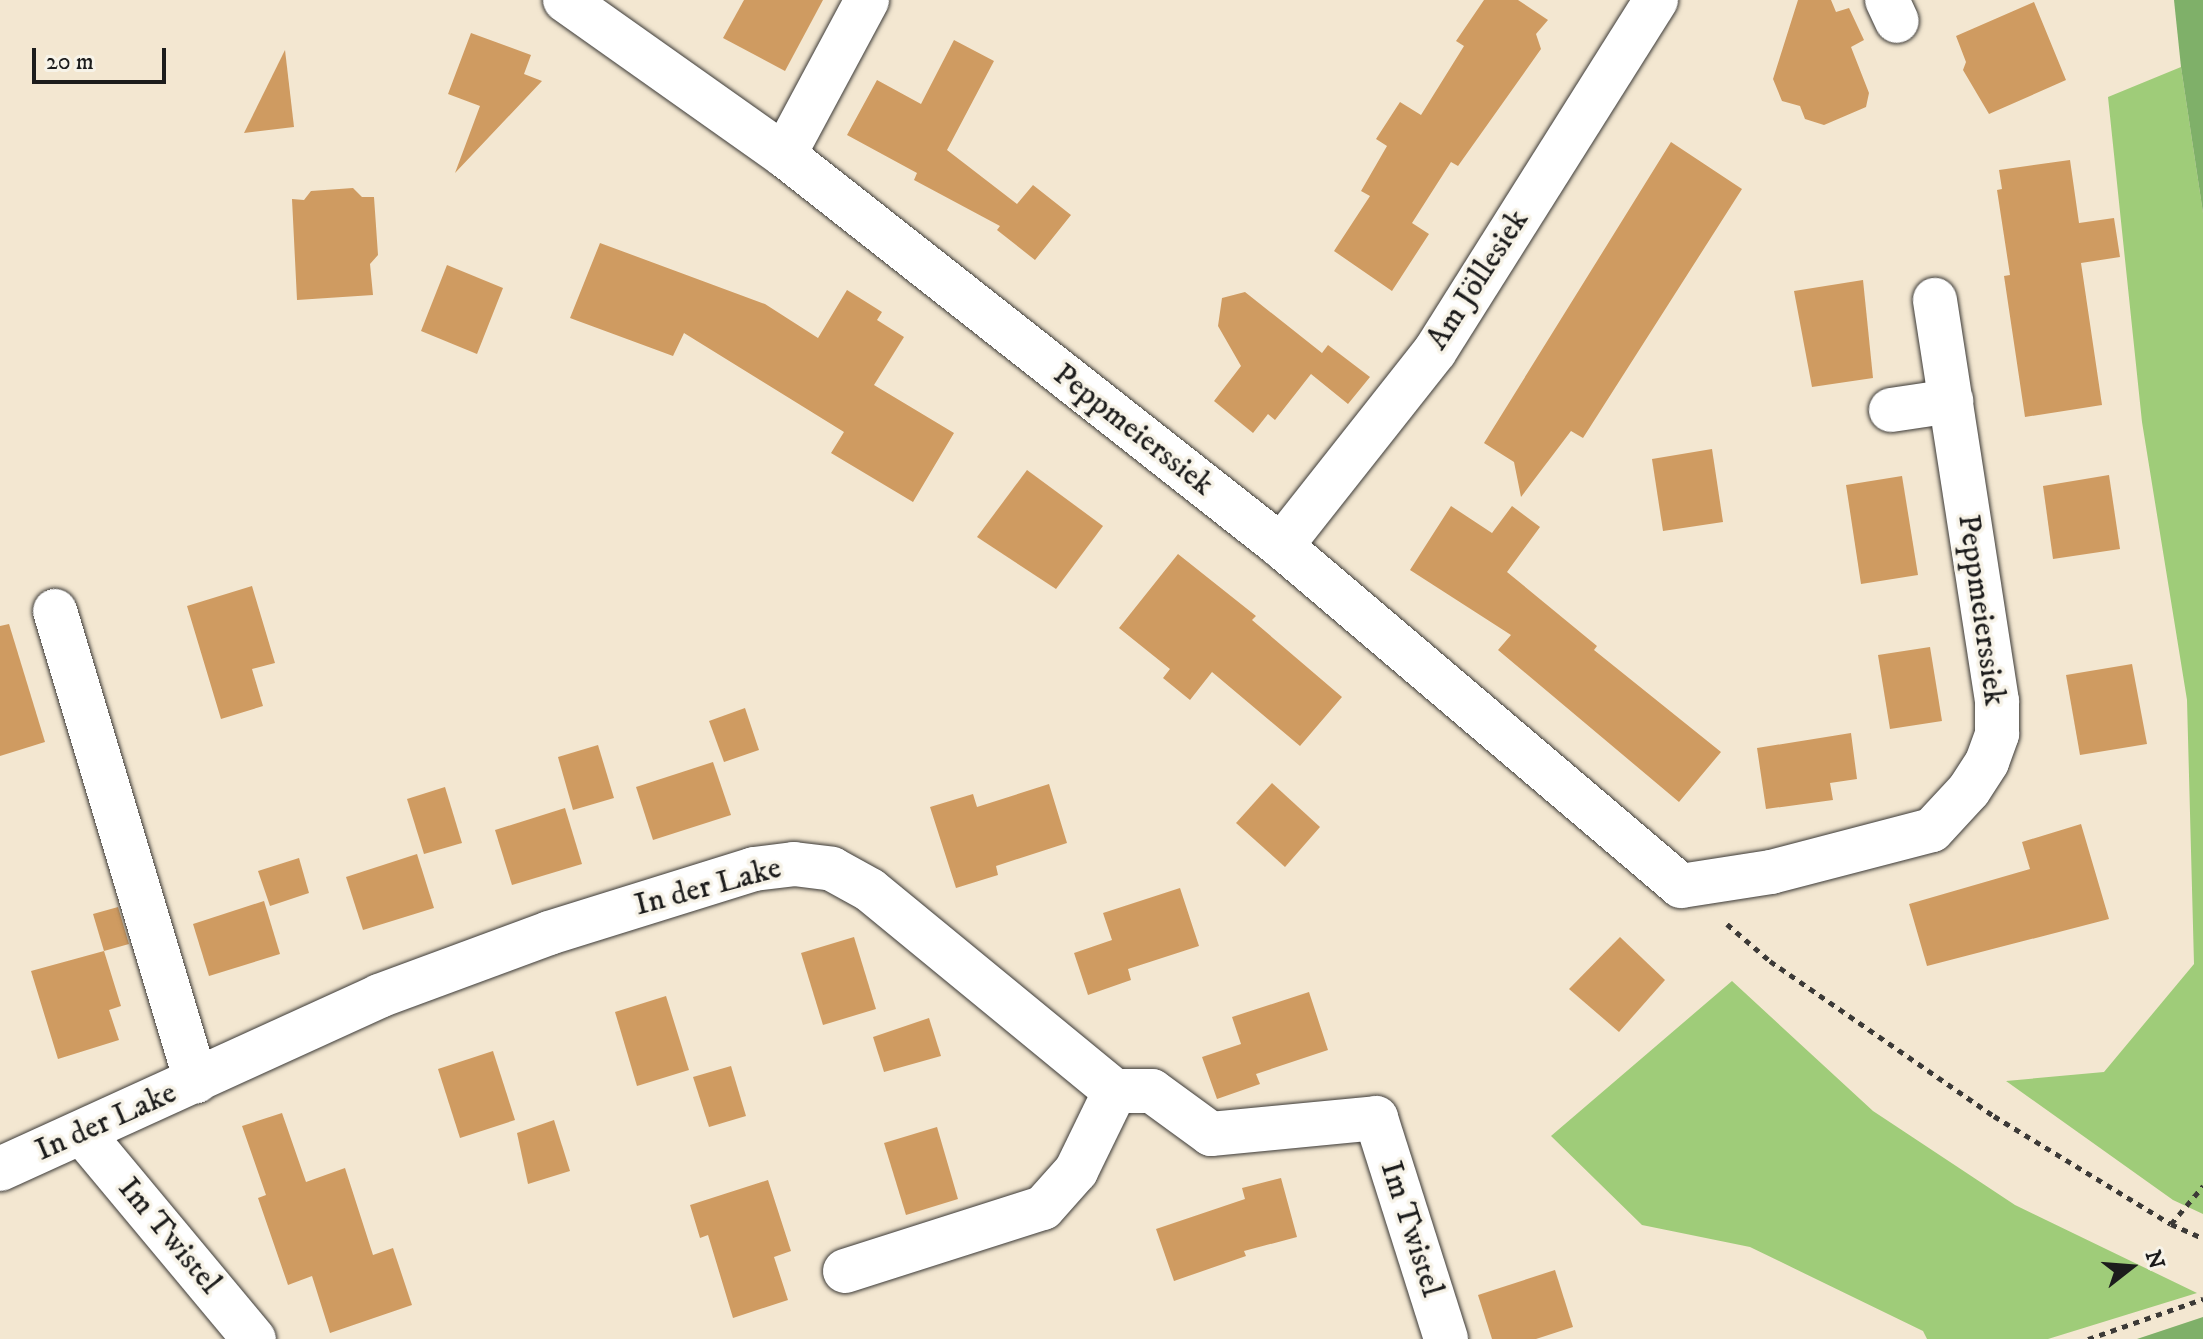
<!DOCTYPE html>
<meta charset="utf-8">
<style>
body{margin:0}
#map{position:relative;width:2203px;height:1339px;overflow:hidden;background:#f3e7d1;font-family:"IM FELL DW Pica",serif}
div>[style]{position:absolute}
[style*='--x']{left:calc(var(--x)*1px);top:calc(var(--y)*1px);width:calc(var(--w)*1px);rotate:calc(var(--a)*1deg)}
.green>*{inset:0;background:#9fcc79}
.forest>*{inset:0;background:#7fb069}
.building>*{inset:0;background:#cf9b61}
.path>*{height:5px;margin-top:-2.5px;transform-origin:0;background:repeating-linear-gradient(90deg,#3c3a37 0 6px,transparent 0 12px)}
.roads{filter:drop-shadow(0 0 2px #3c3a37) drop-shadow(0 0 2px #3c3a37)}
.minor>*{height:44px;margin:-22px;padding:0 22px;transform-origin:22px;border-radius:22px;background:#fff}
span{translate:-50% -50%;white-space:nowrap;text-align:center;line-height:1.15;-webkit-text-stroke:7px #f7f3e8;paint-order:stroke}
.street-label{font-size:32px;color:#1c1c1c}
.north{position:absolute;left:2091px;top:1227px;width:80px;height:80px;-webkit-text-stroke:6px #f7f3e8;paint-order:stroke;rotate:73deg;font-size:22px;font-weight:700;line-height:32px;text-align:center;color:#1c1c1c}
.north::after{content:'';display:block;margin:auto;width:28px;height:36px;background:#1c1c1c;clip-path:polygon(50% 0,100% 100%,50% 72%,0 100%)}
.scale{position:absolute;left:32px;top:48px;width:134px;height:36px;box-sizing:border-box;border:4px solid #1c1c1c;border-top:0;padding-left:10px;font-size:24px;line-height:28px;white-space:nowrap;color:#1c1c1c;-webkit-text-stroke:6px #f7f3e8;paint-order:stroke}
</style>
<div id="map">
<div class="green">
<div style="clip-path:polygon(2181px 67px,2203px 213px,2203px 1214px,2173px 1200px,2006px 1081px,2104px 1072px,2194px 964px,2187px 700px,2142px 422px,2108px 97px)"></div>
<div style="clip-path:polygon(1732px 981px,1873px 1111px,2015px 1205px,2197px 1293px,2048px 1339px,1927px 1339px,1923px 1331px,1750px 1247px,1642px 1225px,1551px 1136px)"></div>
</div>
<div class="forest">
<div style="clip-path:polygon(2174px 0,2203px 0,2203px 213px,2181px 67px)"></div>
<div style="clip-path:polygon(2203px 1317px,2203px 1339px,2137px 1339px)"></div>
</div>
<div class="building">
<div style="clip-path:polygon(744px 0,823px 0,785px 71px,723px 38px)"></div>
<div style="clip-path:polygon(1484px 0,1518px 0,1548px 20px,1536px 34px,1541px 49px,1458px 166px,1451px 162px,1412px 223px,1429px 234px,1392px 291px,1334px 251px,1370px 196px,1361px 191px,1387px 146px,1376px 139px,1400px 102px,1421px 115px,1464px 46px,1456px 41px)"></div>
<div style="clip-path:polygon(1798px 0,1831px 0,1836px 12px,1849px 8px,1864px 40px,1851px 47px,1869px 93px,1866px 107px,1824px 125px,1805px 119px,1800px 106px,1782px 101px,1773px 79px)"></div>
<div style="clip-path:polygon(2034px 2px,2066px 80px,1989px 114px,1963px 70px,1966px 62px,1956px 36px)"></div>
<div style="clip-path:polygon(471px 33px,531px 55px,524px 74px,542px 81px,455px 173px,480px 106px,448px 94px)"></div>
<div style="clip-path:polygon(954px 40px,994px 61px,947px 150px,1017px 204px,1033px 185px,1071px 215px,1035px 260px,997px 230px,1000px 226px,914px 180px,917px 173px,847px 135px,877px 80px,921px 104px)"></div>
<div style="clip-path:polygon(285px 50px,294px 127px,244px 133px)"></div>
<div style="clip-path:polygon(1671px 142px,1742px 189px,1583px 438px,1571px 431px,1521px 497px,1514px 462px,1484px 443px)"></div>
<div style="clip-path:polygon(2070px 160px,2079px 223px,2114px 218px,2120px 257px,2081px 263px,2102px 405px,2025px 417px,2004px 276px,2010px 275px,1997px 190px,2002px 189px,1999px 170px)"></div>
<div style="clip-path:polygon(353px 188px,362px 197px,374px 197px,378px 255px,370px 264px,373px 295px,297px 300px,292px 199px,304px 200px,311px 191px)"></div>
<div style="clip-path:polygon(600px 243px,765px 304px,818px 338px,847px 290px,882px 312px,877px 320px,904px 337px,874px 385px,954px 433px,913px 502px,831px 453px,844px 432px,684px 333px,673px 356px,570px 318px)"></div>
<div style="clip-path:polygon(447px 265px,503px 288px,477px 354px,421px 331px)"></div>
<div style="clip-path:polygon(1863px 280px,1873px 378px,1812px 387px,1794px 291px)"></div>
<div style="clip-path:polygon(1245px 292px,1322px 353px,1328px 345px,1370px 377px,1348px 404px,1311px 374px,1275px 420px,1268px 414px,1253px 433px,1214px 401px,1241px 366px,1218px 326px,1222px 298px)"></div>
<div style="clip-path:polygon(1712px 449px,1723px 522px,1663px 531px,1652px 459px)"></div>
<div style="clip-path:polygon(1027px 470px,1103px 526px,1056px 589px,977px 537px)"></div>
<div style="clip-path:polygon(2109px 475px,2120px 549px,2053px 559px,2043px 486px)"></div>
<div style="clip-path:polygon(1902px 476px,1918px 575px,1861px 584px,1846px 485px)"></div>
<div style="clip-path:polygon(1451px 506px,1492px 533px,1512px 506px,1540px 527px,1507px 572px,1597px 646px,1594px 650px,1721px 752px,1679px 802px,1498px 650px,1511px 635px,1410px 570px)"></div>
<div style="clip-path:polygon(1178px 554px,1256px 616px,1252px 620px,1342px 697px,1300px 746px,1212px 672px,1190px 700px,1163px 678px,1170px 669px,1119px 628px)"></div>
<div style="clip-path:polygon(252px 586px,275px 663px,252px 669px,263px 706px,221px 719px,187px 606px)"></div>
<div style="clip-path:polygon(9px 624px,45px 742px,0 756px,0 626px)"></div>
<div style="clip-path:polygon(1930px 647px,1942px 721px,1890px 729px,1878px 655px)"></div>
<div style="clip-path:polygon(2132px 664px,2147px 744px,2080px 755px,2066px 675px)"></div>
<div style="clip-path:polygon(745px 708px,759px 750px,724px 762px,709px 721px)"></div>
<div style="clip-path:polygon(1851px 733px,1857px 779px,1830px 783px,1833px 800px,1766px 809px,1757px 748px)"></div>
<div style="clip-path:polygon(598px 745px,614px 798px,573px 810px,558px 757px)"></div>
<div style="clip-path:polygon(713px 762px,731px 815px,653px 840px,636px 787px)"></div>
<div style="clip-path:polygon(1272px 783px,1320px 827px,1285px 867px,1236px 823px)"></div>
<div style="clip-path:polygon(1049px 784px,1067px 843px,996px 866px,998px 875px,956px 888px,930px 807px,973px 794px,977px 807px)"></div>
<div style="clip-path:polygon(445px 787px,462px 843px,424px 854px,407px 799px)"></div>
<div style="clip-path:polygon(565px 808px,582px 864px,512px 885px,495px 830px)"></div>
<div style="clip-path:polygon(2081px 824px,2109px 919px,1927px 966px,1909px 904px,2030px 869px,2022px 842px)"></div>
<div style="clip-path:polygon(417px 854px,434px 908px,363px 930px,346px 877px)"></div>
<div style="clip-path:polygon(299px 858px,309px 893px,270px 906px,258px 871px)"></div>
<div style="clip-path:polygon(1180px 888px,1199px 946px,1128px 969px,1131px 980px,1088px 995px,1074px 953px,1112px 940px,1103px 913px)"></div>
<div style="clip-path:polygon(264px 901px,280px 954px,209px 976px,193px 924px)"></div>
<div style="clip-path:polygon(118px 907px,129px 944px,104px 951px,93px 914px)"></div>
<div style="clip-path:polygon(854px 937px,876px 1009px,823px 1025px,801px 953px)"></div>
<div style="clip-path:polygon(1620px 937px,1665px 980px,1619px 1032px,1569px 989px)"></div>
<div style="clip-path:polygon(104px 951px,121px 1006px,109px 1010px,119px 1040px,58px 1059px,31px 971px)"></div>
<div style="clip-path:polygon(1309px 992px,1328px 1050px,1256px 1074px,1260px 1084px,1217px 1099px,1202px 1057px,1241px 1044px,1232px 1017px)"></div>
<div style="clip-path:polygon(666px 996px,689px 1070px,637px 1086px,615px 1012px)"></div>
<div style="clip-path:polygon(929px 1018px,941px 1056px,884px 1072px,873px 1037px)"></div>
<div style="clip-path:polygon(493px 1051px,515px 1120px,460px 1138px,438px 1069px)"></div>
<div style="clip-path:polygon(731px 1066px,746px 1116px,709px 1127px,693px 1077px)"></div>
<div style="clip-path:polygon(282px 1113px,306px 1182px,345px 1168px,373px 1255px,393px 1248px,412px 1305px,330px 1333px,312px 1276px,288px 1285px,258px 1198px,266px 1195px,242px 1126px)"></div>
<div style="clip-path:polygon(554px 1120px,570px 1171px,528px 1184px,517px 1133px)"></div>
<div style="clip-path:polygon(937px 1127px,958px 1199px,906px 1215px,884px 1143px)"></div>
<div style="clip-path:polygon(1281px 1178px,1297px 1237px,1244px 1251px,1246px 1256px,1174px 1281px,1156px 1229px,1245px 1199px,1242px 1188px)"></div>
<div style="clip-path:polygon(768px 1180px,791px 1251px,774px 1257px,788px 1300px,733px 1318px,708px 1235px,700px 1238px,690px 1205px)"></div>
<div style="clip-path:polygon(1555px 1270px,1573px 1327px,1536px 1339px,1492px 1339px,1478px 1295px)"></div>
</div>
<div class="path">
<div style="--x:1727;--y:924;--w:57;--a:40.7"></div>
<div style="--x:1770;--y:961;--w:272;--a:34.7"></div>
<div style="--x:1994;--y:1116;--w:207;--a:31.4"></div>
<div style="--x:2171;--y:1224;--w:35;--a:24"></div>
<div style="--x:2171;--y:1224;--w:50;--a:-49.9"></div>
<div style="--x:2088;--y:1339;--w:122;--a:-19.2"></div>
</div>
<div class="roads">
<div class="minor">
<div style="--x:565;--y:0;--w:268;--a:35.3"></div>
<div style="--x:784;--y:155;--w:632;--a:38.19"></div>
<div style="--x:1281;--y:546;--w:525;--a:40.36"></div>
<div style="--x:1681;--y:886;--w:91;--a:-8.8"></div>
<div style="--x:1771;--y:872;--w:166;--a:-14.6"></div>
<div style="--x:1932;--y:830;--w:54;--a:-47.2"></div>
<div style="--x:1969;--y:790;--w:33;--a:-57"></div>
<div style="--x:1987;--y:762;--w:30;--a:-70"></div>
<div style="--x:1997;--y:734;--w:33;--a:-90"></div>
<div style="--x:1997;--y:701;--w:406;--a:-98.8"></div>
<div style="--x:1887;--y:0;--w:23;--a:65"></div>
<div style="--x:784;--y:155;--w:176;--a:-61.8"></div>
<div style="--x:1891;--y:410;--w:61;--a:-8.5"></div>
<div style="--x:1281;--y:546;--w:248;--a:-51.7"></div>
<div style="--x:1435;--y:351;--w:415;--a:-57.8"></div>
<div style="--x:55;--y:611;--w:491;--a:73.3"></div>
<div style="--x:83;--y:1134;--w:267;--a:50.2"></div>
<div style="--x:0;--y:1169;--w:417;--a:-24.5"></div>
<div style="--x:379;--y:996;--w:181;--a:-20.3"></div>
<div style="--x:549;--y:933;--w:215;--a:-17.3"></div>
<div style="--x:754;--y:869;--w:40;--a:-7.1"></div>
<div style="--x:794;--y:864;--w:38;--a:7"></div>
<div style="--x:832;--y:869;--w:43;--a:28.9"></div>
<div style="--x:870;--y:890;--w:317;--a:39.4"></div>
<div style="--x:1115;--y:1091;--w:37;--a:0"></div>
<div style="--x:1152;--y:1091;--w:73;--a:36.1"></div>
<div style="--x:1211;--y:1134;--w:166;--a:-5.5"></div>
<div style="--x:1376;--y:1118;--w:232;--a:72.4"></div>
<div style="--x:845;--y:1271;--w:208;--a:-17.7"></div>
<div style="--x:1043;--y:1208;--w:50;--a:-48.3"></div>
<div style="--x:1076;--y:1171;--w:89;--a:-64"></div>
</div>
</div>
<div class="street-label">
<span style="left:1478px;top:280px;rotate:-57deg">Am Jöllesiek</span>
<span style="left:1133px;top:430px;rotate:38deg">Peppmeierssiek</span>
<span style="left:1981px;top:610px;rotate:82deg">Peppmeierssiek</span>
<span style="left:708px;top:887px;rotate:-15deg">In der Lake</span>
<span style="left:106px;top:1122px;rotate:-24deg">In der Lake</span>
<span style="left:1411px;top:1229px;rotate:72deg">Im Twistel</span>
<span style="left:169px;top:1236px;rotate:50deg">Im Twistel</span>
</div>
<div class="north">N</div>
<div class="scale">20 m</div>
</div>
